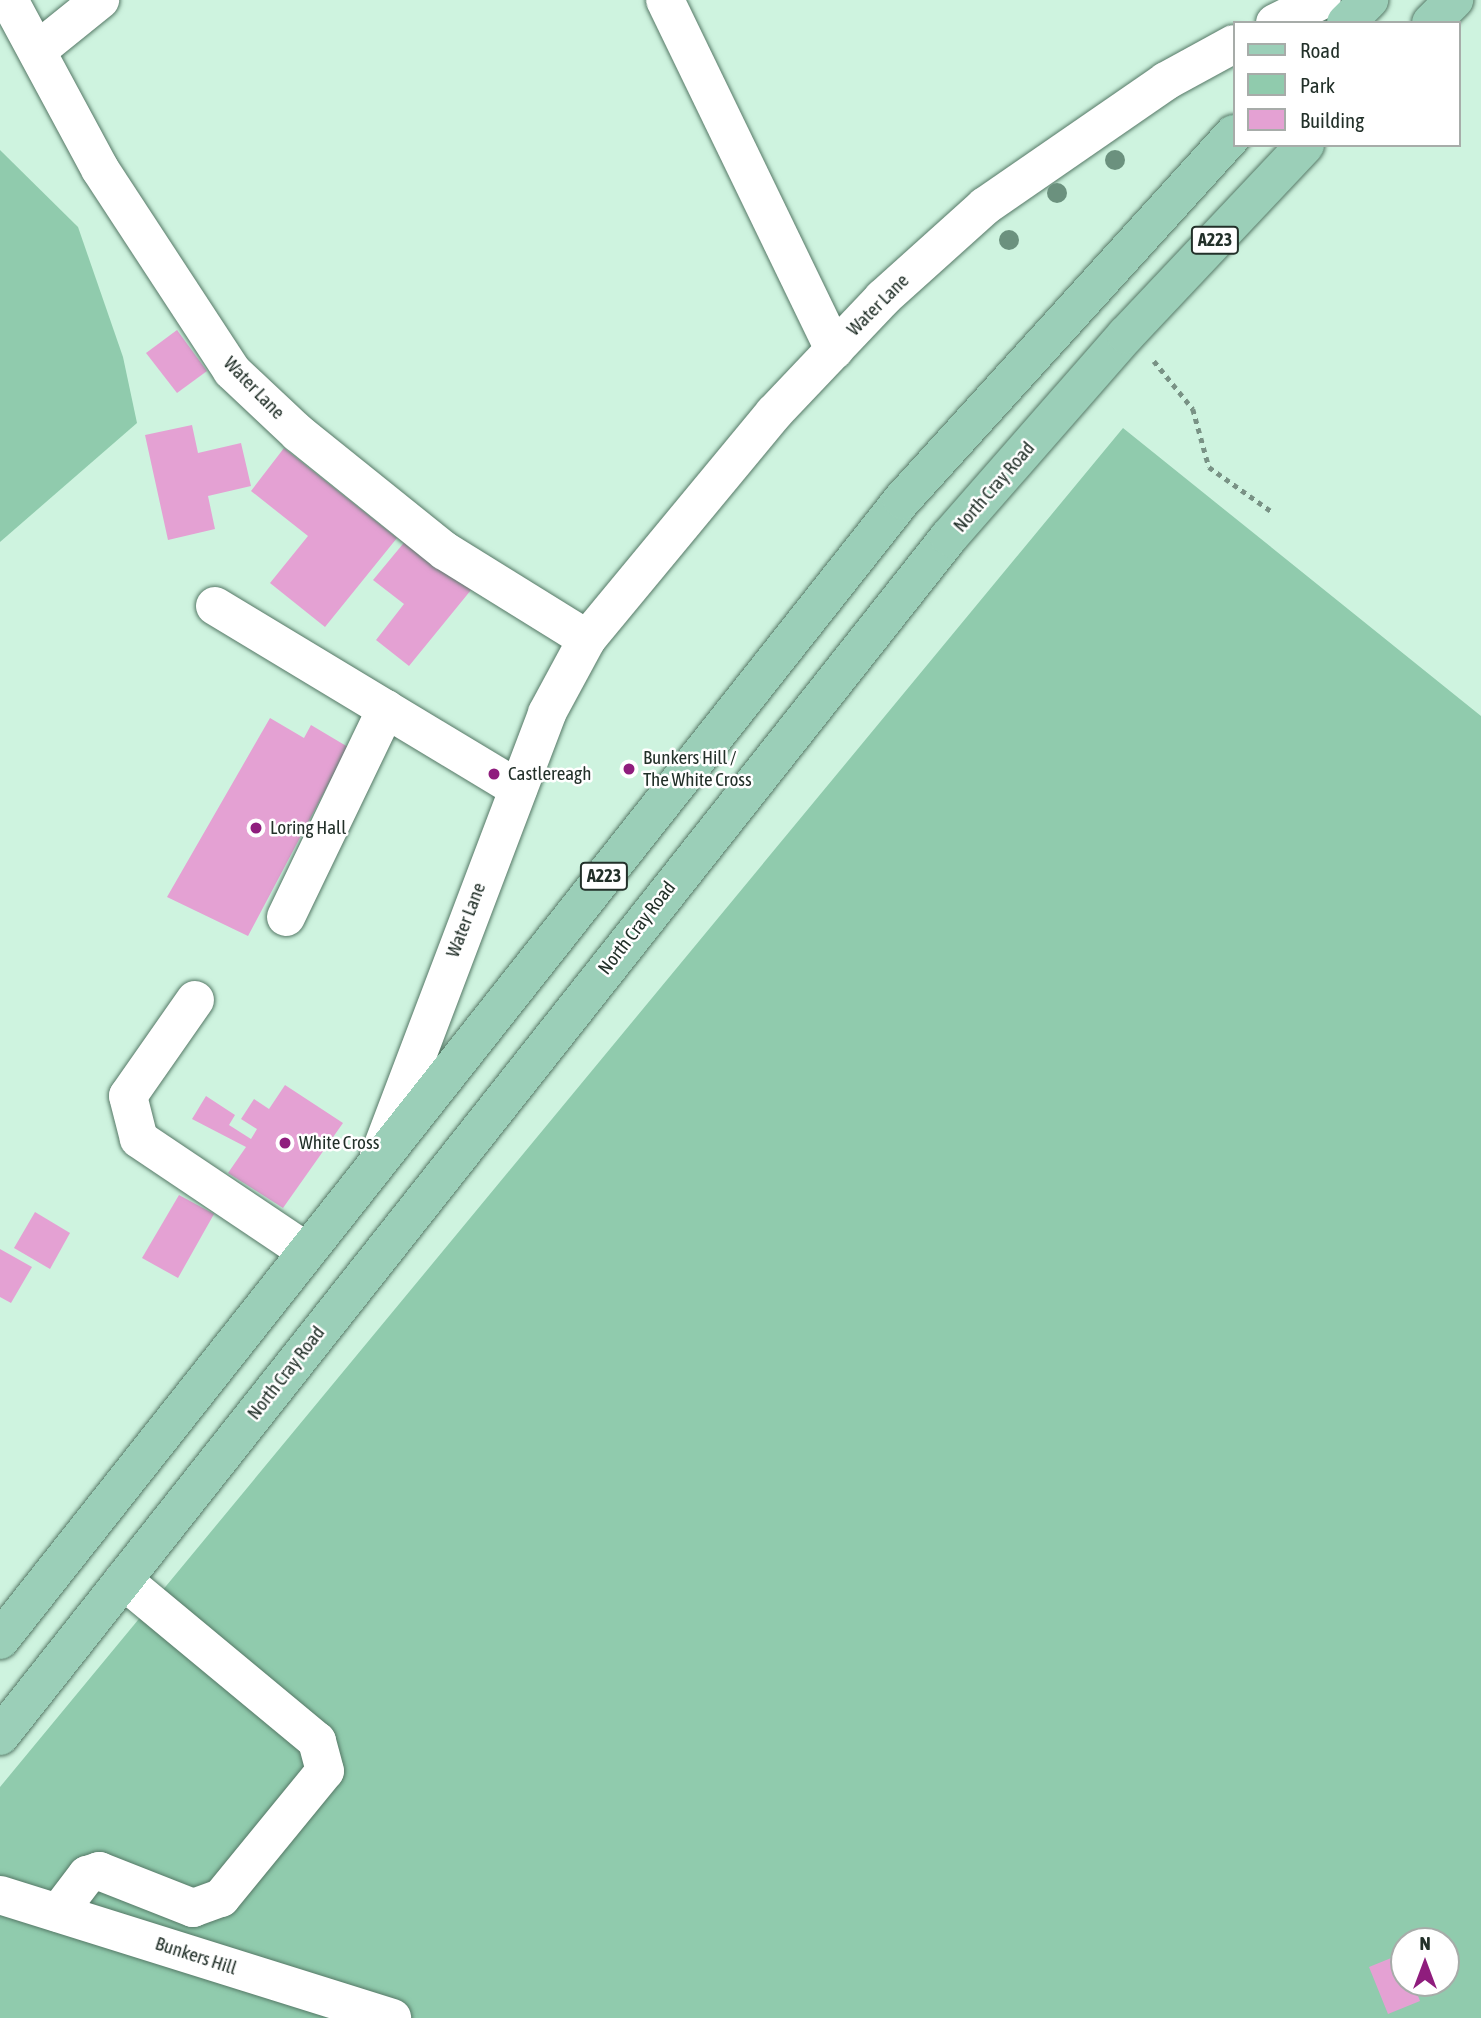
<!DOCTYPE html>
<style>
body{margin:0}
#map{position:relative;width:1481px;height:2018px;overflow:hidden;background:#cef3df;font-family:"Asap Condensed",sans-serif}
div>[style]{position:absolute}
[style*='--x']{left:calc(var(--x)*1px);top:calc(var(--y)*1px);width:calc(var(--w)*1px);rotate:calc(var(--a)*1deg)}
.green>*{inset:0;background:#90cbad}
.building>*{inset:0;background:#e4a1d3}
.path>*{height:4.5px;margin-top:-2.25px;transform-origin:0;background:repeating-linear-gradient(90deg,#799285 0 5px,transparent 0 10px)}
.roads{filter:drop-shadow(0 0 2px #557866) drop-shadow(0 0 2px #557866)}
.minor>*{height:38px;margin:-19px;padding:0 19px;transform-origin:19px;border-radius:19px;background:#fff}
.major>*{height:38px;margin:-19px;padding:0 19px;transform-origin:19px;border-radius:19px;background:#9bcfb8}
.trees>*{width:20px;height:20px;margin:-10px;border-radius:50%;background:#6b917e}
.dots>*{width:19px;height:19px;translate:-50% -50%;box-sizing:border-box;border:4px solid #fff;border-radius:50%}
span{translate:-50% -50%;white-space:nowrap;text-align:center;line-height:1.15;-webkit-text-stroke:5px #fff;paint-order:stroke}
.shield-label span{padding:2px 5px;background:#fff;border:2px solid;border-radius:5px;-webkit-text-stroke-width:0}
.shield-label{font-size:18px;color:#223029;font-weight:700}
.street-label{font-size:19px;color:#223029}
.poi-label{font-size:19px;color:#223029}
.left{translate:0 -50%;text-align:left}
.legend{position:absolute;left:1233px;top:21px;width:228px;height:126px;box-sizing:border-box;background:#fff;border:2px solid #a7aca9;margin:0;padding:9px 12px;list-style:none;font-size:21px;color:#223029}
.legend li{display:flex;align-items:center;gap:14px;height:35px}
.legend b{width:35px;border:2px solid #a7aca9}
.north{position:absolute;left:1390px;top:1927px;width:70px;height:70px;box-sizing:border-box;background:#fff;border:2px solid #a7aca9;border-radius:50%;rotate:0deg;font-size:19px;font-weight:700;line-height:28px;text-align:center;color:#223029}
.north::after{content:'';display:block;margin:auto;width:24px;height:32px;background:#8f1d7d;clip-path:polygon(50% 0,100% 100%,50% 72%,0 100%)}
</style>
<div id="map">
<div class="green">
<div style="clip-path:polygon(0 150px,78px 227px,123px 357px,137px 423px,0 542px)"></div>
<div style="clip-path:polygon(evenodd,1123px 428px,1481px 716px,1481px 2018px,0 2018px,0 1787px,1123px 428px,1404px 1941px,1446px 1941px,1446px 1983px,1404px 1983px,1404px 1941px)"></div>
</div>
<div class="building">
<div style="clip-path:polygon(177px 330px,207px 371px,177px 393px,146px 353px)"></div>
<div style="clip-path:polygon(192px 425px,198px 453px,241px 443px,251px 486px,208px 496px,215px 529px,168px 540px,145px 435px)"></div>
<div style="clip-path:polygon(284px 448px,397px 538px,325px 627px,270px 583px,308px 536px,251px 491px)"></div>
<div style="clip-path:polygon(407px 539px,471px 590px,409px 666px,376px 640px,404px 604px,373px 580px)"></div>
<div style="clip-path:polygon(270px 718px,304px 738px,311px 725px,348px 747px,248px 936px,167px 897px)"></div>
<div style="clip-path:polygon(285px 1085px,343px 1123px,283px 1208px,228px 1173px,246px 1147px,192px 1119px,206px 1096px,235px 1115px,229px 1125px,251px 1139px,257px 1129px,241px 1119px,254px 1099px,269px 1109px)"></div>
<div style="clip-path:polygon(179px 1195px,214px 1214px,178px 1278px,142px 1258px)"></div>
<div style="clip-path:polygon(35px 1212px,70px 1233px,50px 1269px,14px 1248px)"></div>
<div style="clip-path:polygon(0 1249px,32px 1267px,11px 1303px,0 1297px)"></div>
<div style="clip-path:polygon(1401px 1954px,1404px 1983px,1413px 1983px,1420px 2001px,1388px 2014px,1369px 1967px)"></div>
</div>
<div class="path">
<div style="--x:1154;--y:361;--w:62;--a:50.9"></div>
<div style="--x:1193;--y:409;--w:60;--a:74.6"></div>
<div style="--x:1209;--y:467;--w:76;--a:35.4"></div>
</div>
<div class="roads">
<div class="minor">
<div style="--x:9;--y:0;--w:192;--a:61.7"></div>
<div style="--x:100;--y:169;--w:241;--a:56.8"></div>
<div style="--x:232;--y:371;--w:91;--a:43.2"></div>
<div style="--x:298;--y:433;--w:189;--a:38.8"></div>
<div style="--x:445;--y:551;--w:167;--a:31.8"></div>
<div style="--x:665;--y:0;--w:389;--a:64.2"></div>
<div style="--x:1275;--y:23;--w:52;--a:-26.1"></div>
<div style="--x:38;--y:50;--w:80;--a:-38.9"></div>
<div style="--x:215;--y:606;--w:354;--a:31.1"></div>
<div style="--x:286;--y:917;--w:231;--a:-64.3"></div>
<div style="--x:195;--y:1000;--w:117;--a:124.9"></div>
<div style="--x:128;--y:1096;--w:44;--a:75.7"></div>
<div style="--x:139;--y:1139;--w:202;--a:33.9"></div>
<div style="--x:379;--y:1156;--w:474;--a:-69.2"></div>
<div style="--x:547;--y:713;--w:84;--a:-61.6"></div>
<div style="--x:587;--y:639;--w:293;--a:-50.4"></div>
<div style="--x:774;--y:413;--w:158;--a:-46.5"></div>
<div style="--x:883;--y:298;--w:137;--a:-42"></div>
<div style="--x:985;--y:206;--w:220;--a:-34.6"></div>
<div style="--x:1166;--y:81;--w:77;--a:-28.6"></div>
<div style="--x:0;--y:1895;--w:411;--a:17.4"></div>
<div style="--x:58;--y:1913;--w:48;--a:-52.7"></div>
<div style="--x:87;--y:1875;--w:13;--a:-18"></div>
<div style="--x:99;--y:1871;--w:101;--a:21.5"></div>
<div style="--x:193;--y:1908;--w:30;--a:-20"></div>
<div style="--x:221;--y:1898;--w:164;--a:-50.7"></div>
<div style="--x:325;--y:1771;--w:31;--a:-105"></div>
<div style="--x:317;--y:1741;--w:252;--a:-140.3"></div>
</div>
<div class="major">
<div style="--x:1346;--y:23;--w:33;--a:-45"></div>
<div style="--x:1431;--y:23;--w:33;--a:-45"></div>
<div style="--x:0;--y:1640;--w:1454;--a:-51.65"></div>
<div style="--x:902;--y:500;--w:494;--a:-47.8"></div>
<div style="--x:0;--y:1736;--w:1529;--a:-51.64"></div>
<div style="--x:949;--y:537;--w:269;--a:-48.8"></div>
<div style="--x:1126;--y:335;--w:261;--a:-46.7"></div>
</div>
</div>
<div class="trees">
<div style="left:1115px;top:160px"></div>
<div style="left:1057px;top:193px"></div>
<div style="left:1009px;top:240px"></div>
</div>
<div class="dots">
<div style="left:629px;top:769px;background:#8f1d7d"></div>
<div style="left:494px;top:774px;background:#8f1d7d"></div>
<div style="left:256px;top:828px;background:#8f1d7d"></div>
<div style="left:285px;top:1143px;background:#8f1d7d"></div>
</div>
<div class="shield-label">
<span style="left:1215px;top:240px">A223</span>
<span style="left:604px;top:876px">A223</span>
</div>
<div class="street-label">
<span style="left:878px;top:305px;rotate:-45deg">Water Lane</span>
<span style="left:254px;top:388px;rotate:46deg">Water Lane</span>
<span style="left:994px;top:487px;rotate:-49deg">North Cray Road</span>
<span style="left:466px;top:920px;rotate:-69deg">Water Lane</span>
<span style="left:637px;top:928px;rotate:-52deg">North Cray Road</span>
<span style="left:286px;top:1373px;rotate:-52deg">North Cray Road</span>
<span style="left:196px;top:1956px;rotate:18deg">Bunkers Hill</span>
</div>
<div class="poi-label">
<span class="left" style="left:643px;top:769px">Bunkers Hill /<br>The White Cross</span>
<span class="left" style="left:508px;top:774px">Castlereagh</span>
<span class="left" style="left:270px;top:828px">Loring Hall</span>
<span class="left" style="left:299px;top:1143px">White Cross</span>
</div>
<ul class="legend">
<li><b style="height:9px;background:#9bcfb8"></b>Road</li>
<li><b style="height:19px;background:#90cbad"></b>Park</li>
<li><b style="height:19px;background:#e4a1d3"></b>Building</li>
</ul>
<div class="north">N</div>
</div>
